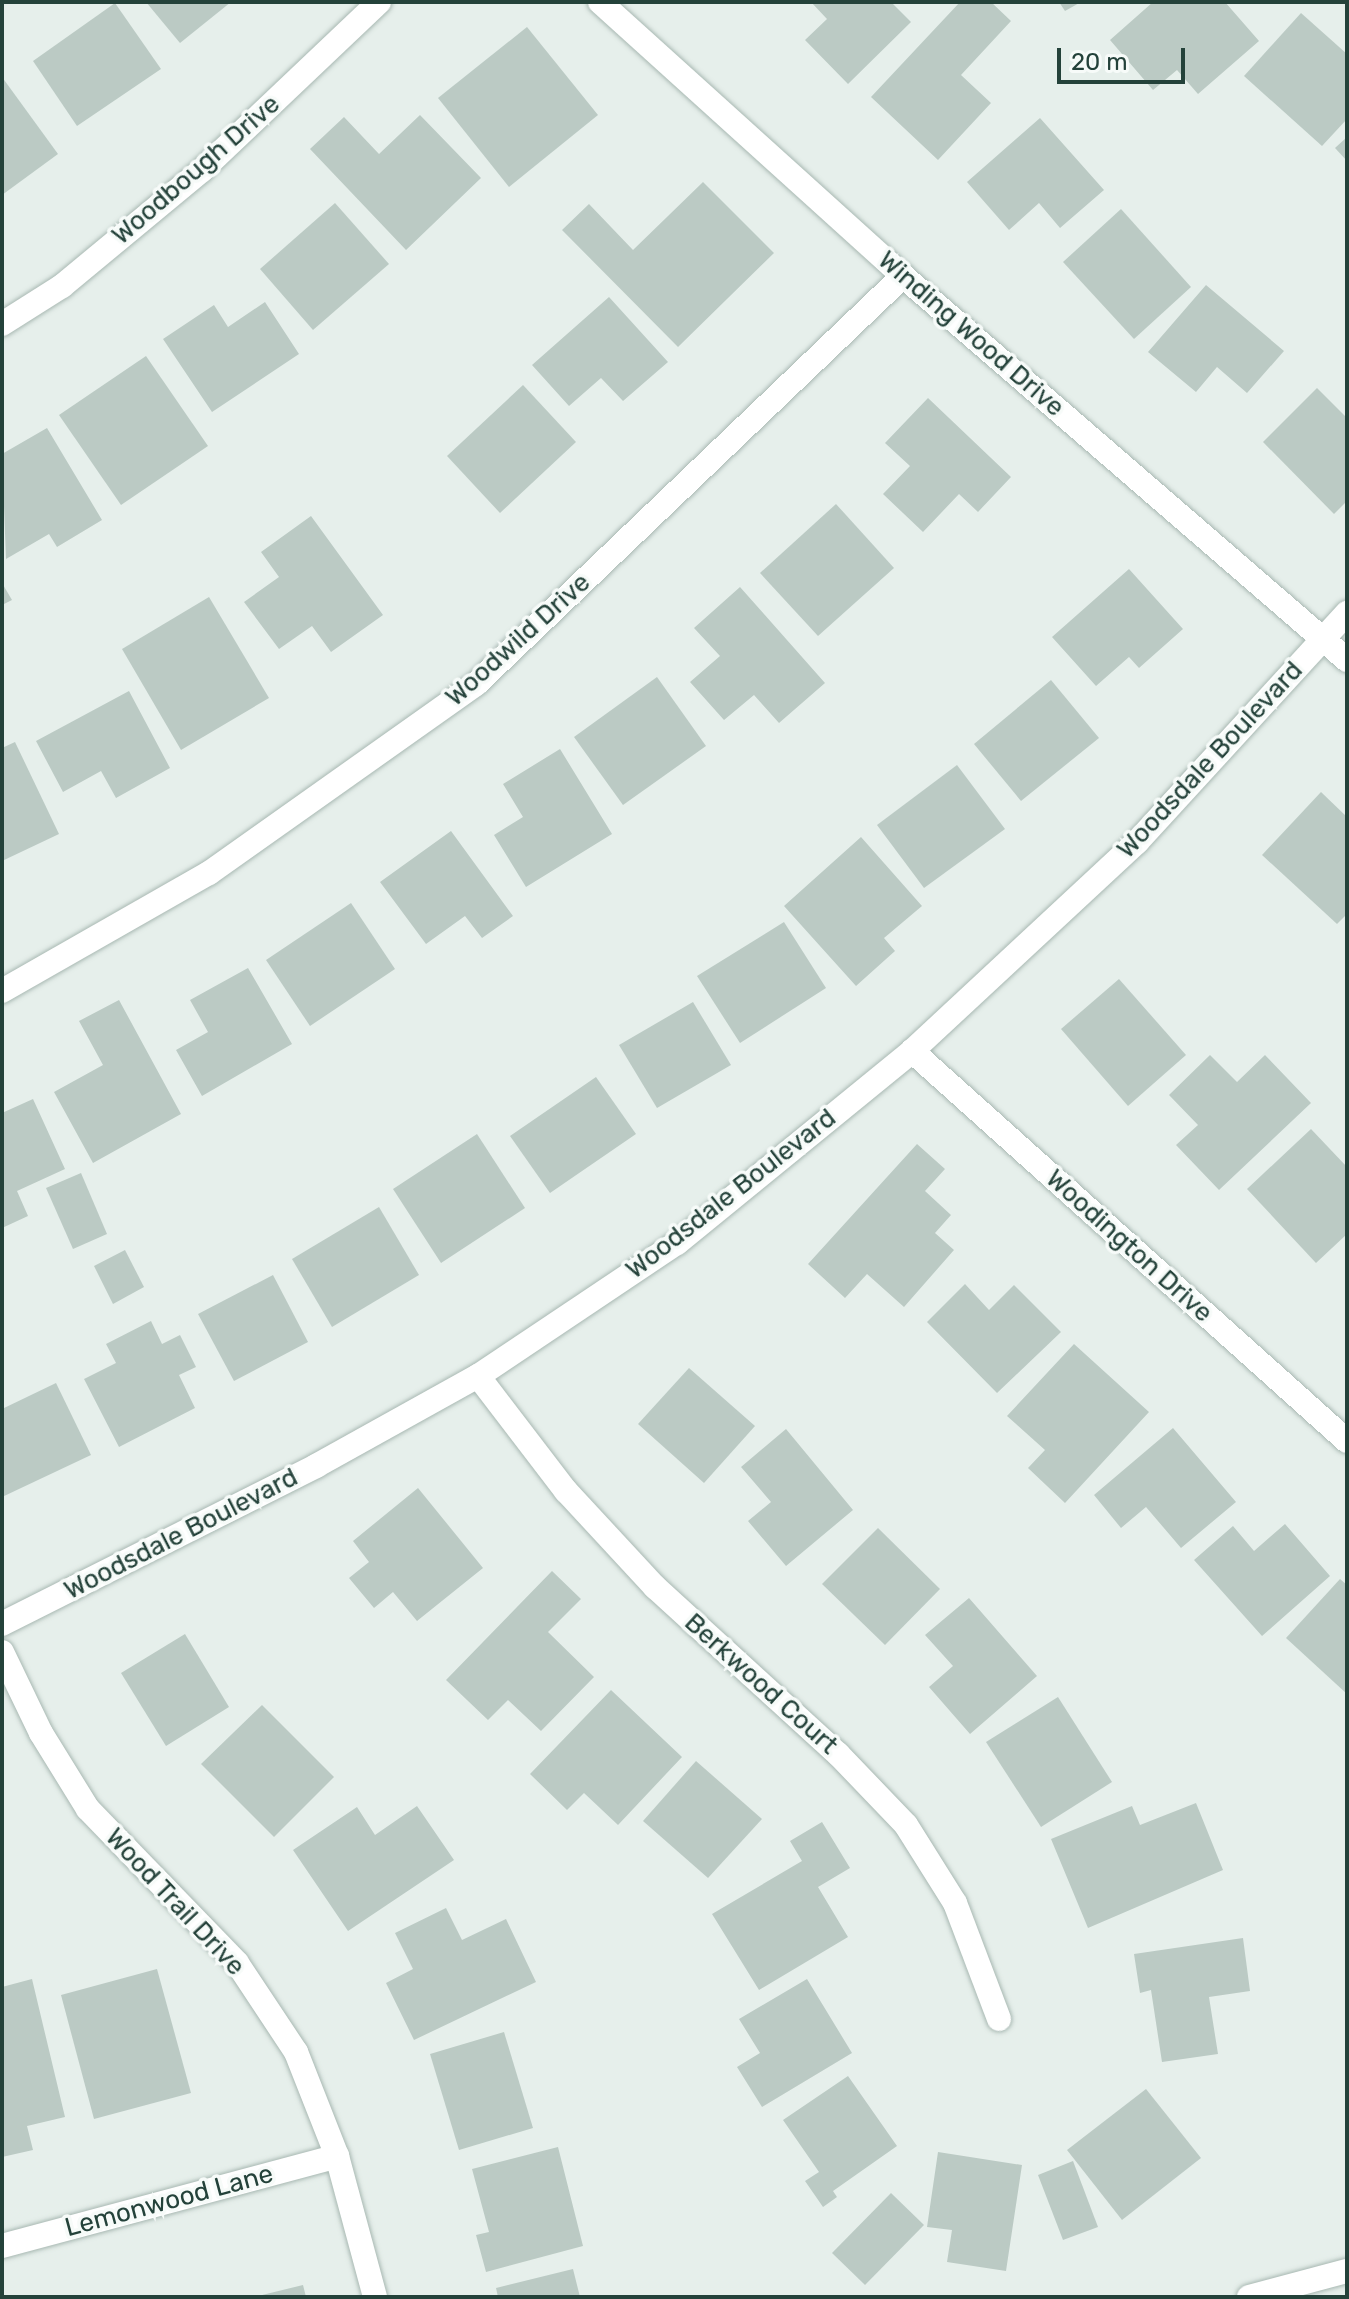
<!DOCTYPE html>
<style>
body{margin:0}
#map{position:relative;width:1349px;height:2299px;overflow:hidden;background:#e6efeb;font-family:Rubik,sans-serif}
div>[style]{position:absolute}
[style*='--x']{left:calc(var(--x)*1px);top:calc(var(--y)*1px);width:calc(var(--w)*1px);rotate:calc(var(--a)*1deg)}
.building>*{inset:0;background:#bbcac4}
.roads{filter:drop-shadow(0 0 2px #a8b8b2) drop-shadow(0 0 2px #a8b8b2)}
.street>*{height:24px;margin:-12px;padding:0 12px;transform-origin:12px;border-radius:12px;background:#fff}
.secondary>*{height:24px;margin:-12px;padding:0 12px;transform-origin:12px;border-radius:12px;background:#fff}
span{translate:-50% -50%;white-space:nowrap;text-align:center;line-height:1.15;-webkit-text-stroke:7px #f7fbf9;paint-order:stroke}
.street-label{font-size:26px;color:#24423a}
.frame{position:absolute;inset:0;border:4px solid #24423a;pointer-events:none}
.scale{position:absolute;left:1057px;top:48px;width:128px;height:36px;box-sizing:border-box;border:4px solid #24423a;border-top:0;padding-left:10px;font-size:24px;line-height:28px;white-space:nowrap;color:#24423a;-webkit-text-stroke:6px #f7fbf9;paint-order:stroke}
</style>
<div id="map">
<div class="building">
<div style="clip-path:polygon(146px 2px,231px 2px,180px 43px)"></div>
<div style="clip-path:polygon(811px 2px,891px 2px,911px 22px,848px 84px,805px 40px,827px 19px)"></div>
<div style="clip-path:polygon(960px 2px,991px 2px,1011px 21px,961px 75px,991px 103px,938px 160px,871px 97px)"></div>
<div style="clip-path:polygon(1059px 2px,1081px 2px,1065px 11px)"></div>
<div style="clip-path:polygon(1153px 2px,1225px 2px,1259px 41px,1198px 94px,1177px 70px,1153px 90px,1110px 40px)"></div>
<div style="clip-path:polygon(115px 3px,161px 69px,77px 126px,33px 61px)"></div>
<div style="clip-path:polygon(1301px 13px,1347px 54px,1347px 119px,1322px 146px,1244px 76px)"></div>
<div style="clip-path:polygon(527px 27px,598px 115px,509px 187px,438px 98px)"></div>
<div style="clip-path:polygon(2px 77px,58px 154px,2px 195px)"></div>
<div style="clip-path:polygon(420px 115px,481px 178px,406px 250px,310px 149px,344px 117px,379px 154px)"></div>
<div style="clip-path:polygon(1040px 118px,1104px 190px,1060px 228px,1039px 203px,1009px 230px,967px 182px)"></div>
<div style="clip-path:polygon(1347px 137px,1347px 161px,1335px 148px)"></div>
<div style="clip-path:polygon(703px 182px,774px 253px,678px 347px,562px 230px,589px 204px,633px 250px)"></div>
<div style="clip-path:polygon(335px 203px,389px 264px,313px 330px,260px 269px)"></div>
<div style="clip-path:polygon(1121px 209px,1191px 287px,1134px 339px,1063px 262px)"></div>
<div style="clip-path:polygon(1206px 285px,1284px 351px,1247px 393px,1217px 367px,1196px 392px,1148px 352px)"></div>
<div style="clip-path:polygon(609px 297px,668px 362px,623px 401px,601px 378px,569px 406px,532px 365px)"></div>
<div style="clip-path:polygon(265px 302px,299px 354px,212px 412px,163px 339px,214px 305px,228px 327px)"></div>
<div style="clip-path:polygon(146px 356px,208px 446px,121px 505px,59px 415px)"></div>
<div style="clip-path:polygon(523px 385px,576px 442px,500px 513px,447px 456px)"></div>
<div style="clip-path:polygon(1317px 388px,1347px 418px,1347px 501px,1334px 514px,1263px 442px)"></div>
<div style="clip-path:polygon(928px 398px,1011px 477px,978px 512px,959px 494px,923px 532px,883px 494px,910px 466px,885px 443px)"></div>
<div style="clip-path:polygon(47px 428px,102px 520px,57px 547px,49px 534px,6px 559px,2px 454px)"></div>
<div style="clip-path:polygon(836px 504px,894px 568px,818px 636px,760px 573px)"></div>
<div style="clip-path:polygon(311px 516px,383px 615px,331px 652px,312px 626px,279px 649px,244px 602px,279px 577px,261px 552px)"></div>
<div style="clip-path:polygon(1129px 569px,1183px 629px,1139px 668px,1129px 657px,1096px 686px,1052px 637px)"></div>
<div style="clip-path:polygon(2px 583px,12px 600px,2px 605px)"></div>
<div style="clip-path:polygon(740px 587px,825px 683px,779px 723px,754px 695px,724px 720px,690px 682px,720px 656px,694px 628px)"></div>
<div style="clip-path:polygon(209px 597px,269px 698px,181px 750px,122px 649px)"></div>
<div style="clip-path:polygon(657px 677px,706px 746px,623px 805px,574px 737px)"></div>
<div style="clip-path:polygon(1051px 680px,1099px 738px,1021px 801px,974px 744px)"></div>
<div style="clip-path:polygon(129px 691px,170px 768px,116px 798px,101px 771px,63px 792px,36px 741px)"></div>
<div style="clip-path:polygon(15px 742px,59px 834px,2px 861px,2px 748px)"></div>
<div style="clip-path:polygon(560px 749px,612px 834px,526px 887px,494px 835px,523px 817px,503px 784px)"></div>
<div style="clip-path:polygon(957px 765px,1005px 829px,924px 888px,877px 825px)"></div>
<div style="clip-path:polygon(1321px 792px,1347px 817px,1347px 914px,1337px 924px,1262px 855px)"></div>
<div style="clip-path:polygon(451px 831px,513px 916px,482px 938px,465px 916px,426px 944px,380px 882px)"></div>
<div style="clip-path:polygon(861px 837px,922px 906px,884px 938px,895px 951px,856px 986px,784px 906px)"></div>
<div style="clip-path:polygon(351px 903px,395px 969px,310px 1026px,266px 960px)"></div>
<div style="clip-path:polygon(784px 922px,826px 988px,740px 1043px,697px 976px)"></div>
<div style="clip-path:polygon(248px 968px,292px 1044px,202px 1096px,176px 1050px,208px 1032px,190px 1000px)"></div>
<div style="clip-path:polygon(1119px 979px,1186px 1055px,1128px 1106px,1061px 1029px)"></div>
<div style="clip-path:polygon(119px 1000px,181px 1114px,93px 1163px,54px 1092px,103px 1065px,79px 1021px)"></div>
<div style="clip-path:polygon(693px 1002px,731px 1065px,657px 1108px,619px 1045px)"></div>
<div style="clip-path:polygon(1210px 1055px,1237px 1082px,1265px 1055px,1311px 1103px,1219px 1190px,1176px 1145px,1198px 1125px,1169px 1095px)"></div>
<div style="clip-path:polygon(596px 1077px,636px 1134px,550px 1193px,510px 1136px)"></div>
<div style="clip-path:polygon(33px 1099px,65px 1169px,17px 1191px,28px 1216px,2px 1228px,2px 1113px)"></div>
<div style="clip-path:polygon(1311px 1129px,1347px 1167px,1347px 1234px,1316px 1263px,1247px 1189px)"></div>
<div style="clip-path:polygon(477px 1134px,525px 1208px,441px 1263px,393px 1189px)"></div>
<div style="clip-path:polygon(917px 1144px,945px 1169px,925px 1191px,951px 1215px,935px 1233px,954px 1250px,904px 1307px,867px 1274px,845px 1298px,808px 1264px)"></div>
<div style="clip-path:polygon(81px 1173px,107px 1234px,73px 1249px,46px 1188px)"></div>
<div style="clip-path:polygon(379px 1207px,419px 1275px,332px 1327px,292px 1259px)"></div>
<div style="clip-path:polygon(125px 1250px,144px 1287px,113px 1304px,94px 1266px)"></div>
<div style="clip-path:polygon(273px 1275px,308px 1342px,234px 1381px,198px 1314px)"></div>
<div style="clip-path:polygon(965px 1284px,989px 1310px,1014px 1285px,1061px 1332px,997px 1393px,927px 1322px)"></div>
<div style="clip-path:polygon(151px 1321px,162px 1344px,180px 1335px,196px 1367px,179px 1375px,195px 1408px,119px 1447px,84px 1379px,116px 1363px,106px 1344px)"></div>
<div style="clip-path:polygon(1074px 1344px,1149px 1412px,1065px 1503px,1028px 1468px,1045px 1450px,1007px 1416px)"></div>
<div style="clip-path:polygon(689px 1368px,755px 1426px,704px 1483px,638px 1424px)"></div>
<div style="clip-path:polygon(56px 1383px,91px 1455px,2px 1497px,2px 1409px)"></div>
<div style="clip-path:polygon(1173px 1428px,1236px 1502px,1181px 1548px,1146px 1507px,1121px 1528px,1094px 1495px)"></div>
<div style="clip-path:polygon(786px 1429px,853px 1510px,786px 1566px,748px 1521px,771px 1502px,741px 1467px)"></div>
<div style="clip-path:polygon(418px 1488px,483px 1568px,417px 1621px,393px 1592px,374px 1608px,349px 1578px,369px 1562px,353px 1541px)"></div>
<div style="clip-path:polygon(1285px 1524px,1330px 1576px,1262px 1636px,1194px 1560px,1233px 1526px,1254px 1551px)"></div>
<div style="clip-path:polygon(878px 1528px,940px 1589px,885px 1645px,822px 1584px)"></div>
<div style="clip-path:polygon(552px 1571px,581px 1599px,548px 1632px,594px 1677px,541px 1731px,508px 1700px,488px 1720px,446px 1680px)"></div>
<div style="clip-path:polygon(1340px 1579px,1347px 1585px,1347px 1694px,1286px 1638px)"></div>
<div style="clip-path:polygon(969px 1598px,1037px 1676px,970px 1734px,929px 1687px,953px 1666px,925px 1635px)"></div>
<div style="clip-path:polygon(185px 1634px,229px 1707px,166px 1746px,121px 1673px)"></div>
<div style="clip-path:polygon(611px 1690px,682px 1757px,618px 1825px,584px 1793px,567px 1810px,530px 1774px)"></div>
<div style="clip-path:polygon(1058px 1697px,1112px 1782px,1041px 1827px,986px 1742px)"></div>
<div style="clip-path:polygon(262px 1705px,334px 1777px,274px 1837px,201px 1764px)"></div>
<div style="clip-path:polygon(696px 1761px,762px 1819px,708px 1878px,643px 1821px)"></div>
<div style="clip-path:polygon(1196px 1803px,1223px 1870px,1088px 1928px,1051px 1839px,1132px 1806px,1140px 1825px)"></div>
<div style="clip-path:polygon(417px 1806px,454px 1860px,348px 1931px,293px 1850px,357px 1807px,375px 1835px)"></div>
<div style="clip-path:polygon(822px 1822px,850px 1868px,818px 1887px,848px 1937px,759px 1990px,712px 1914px,802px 1861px,790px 1841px)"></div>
<div style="clip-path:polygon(446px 1908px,462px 1940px,506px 1919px,536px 1982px,414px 2040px,386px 1983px,413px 1969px,395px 1933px)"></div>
<div style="clip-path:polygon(1243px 1938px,1250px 1991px,1209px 1997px,1218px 2054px,1162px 2062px,1151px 1990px,1140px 1993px,1134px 1954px)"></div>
<div style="clip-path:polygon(157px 1969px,191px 2093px,94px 2119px,61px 1995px)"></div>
<div style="clip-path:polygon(32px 1979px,65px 2117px,27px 2126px,33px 2150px,2px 2157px,2px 1987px)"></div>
<div style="clip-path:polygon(807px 1979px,852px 2053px,762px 2107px,737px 2067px,760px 2053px,739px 2019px)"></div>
<div style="clip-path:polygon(504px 2032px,533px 2128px,459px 2150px,430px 2054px)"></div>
<div style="clip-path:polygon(848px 2076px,897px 2146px,833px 2191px,837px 2197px,823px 2207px,805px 2181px,819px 2172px,783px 2120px)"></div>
<div style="clip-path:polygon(1146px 2089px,1201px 2158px,1122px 2220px,1067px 2150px)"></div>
<div style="clip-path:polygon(558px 2147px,583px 2246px,486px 2272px,476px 2235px,489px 2232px,472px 2169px)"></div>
<div style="clip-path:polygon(938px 2152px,1022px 2165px,1006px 2271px,947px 2262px,952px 2230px,927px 2227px)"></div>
<div style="clip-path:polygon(1073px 2161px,1098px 2227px,1063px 2240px,1038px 2175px)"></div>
<div style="clip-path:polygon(891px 2193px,924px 2225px,865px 2285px,832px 2253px)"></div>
<div style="clip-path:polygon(573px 2269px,580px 2297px,498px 2297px,496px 2288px)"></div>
<div style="clip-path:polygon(303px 2285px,306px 2297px,258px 2297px,258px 2296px)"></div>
</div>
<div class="roads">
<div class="street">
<div style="--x:600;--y:2;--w:409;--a:42.1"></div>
<div style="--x:903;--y:276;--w:587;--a:40.86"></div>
<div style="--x:2;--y:324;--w:71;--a:-32.3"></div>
<div style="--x:62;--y:286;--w:182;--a:-39.6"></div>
<div style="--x:202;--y:170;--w:244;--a:-43.5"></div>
<div style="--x:2;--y:991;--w:238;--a:-29.7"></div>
<div style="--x:209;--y:873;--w:327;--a:-35.3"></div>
<div style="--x:476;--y:684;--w:591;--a:-43.7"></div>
<div style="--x:912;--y:1051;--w:584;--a:41.88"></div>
<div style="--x:478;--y:1376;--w:145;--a:52.6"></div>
<div style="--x:566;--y:1491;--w:131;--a:47.2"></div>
<div style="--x:655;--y:1587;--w:248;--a:42.4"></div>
<div style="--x:838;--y:1754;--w:98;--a:46.2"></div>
<div style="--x:906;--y:1825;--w:92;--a:57.9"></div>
<div style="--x:955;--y:1903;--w:124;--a:69.2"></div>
<div style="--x:2;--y:1624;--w:352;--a:-26.7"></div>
<div style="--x:316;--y:1466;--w:185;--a:-29.1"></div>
<div style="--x:478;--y:1376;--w:239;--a:-33.8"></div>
<div style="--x:677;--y:1243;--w:303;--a:-39.2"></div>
<div style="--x:912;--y:1051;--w:307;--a:-42.9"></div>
<div style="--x:1137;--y:842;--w:311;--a:-47.5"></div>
<div style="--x:2;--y:1652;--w:90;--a:64.3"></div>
<div style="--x:41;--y:1733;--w:89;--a:58.3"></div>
<div style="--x:88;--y:1809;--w:214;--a:45.9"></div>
<div style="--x:237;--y:1963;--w:107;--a:56.5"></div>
<div style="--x:296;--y:2052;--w:112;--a:68.5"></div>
<div style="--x:337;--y:2156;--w:146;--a:74.9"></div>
<div style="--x:2;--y:2246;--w:347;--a:-15"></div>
</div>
<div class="secondary">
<div style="--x:1249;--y:2297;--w:101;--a:-14.9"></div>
</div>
</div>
<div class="street-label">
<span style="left:196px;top:170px;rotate:-41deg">Woodbough Drive</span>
<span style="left:971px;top:334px;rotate:41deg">Winding Wood Drive</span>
<span style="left:518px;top:640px;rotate:-42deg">Woodwild Drive</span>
<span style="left:1210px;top:760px;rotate:-47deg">Woodsdale Boulevard</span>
<span style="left:731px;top:1194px;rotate:-38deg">Woodsdale Boulevard</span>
<span style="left:1129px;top:1246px;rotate:42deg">Woodington Drive</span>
<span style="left:181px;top:1534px;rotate:-27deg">Woodsdale Boulevard</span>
<span style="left:761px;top:1684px;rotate:42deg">Berkwood Court</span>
<span style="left:175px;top:1902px;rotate:47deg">Wood Trail Drive</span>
<span style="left:169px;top:2201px;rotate:-15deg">Lemonwood Lane</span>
</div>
<div class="frame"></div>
<div class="scale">20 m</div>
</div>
